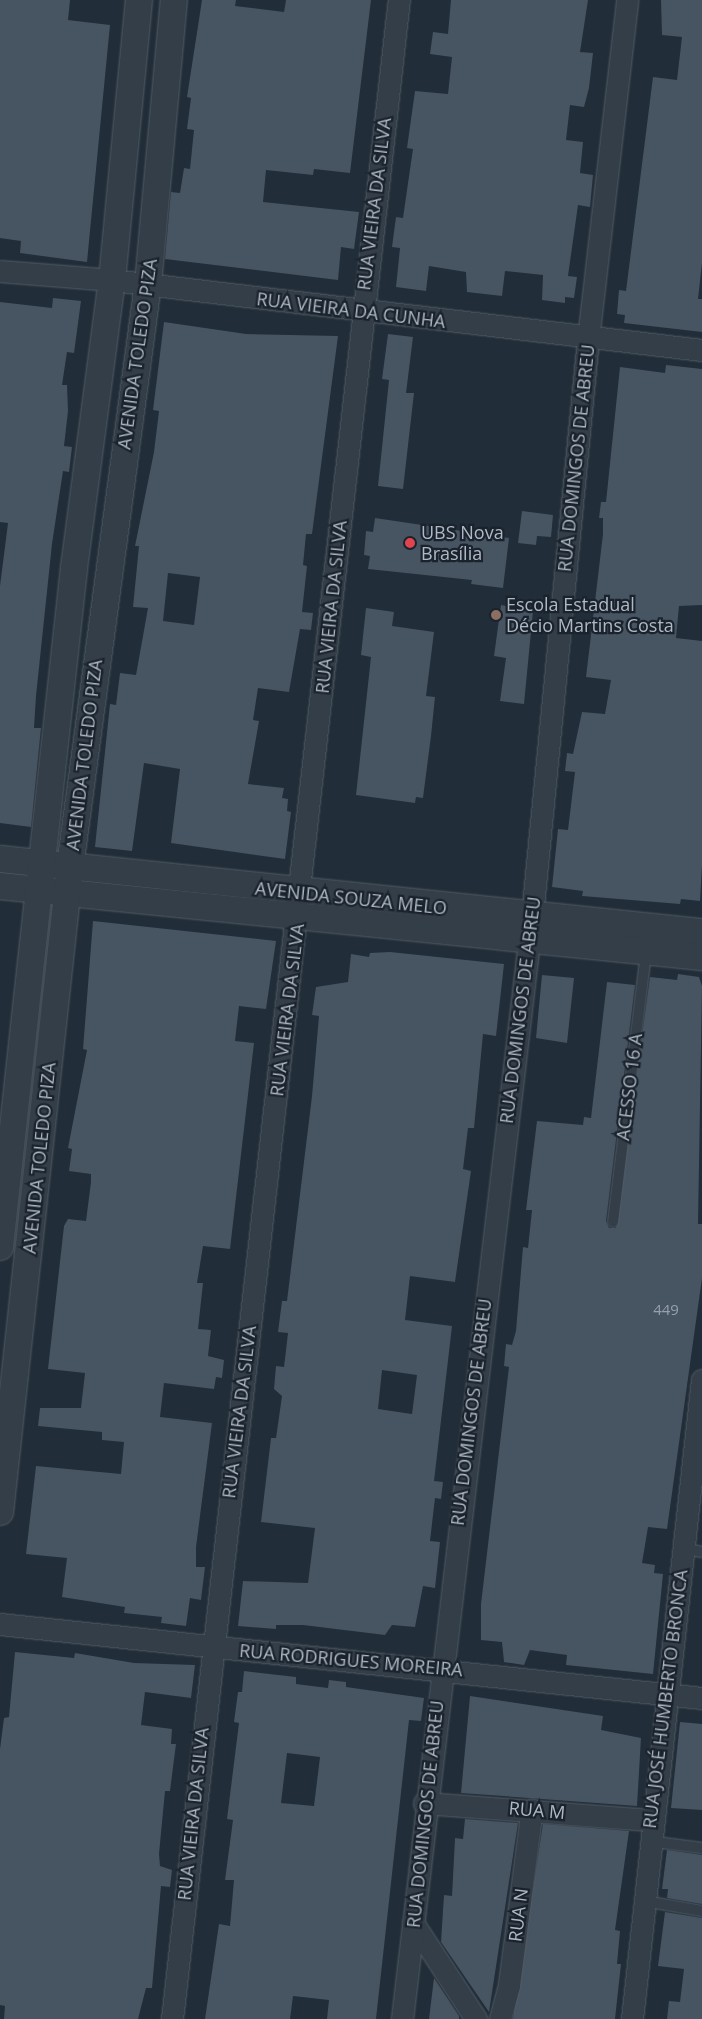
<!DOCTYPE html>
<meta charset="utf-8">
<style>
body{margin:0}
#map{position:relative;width:702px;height:2019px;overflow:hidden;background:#212d38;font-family:"Open Sans",sans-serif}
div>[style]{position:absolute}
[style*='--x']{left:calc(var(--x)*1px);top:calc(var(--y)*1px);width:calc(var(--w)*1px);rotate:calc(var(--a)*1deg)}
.building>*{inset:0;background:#475462}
.roads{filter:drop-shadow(0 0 1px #525c66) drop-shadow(0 0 1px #525c66)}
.service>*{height:10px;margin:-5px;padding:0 5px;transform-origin:5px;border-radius:5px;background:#343e48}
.minor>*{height:21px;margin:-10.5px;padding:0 10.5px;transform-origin:10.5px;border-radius:10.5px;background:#343e48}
.tertiary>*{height:26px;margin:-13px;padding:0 13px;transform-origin:13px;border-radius:13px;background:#343e48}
.dots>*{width:14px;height:14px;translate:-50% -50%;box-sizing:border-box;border:2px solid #1a232d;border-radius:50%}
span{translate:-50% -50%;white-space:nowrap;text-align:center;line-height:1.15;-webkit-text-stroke:4.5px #1a232d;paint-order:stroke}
.number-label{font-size:15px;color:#95a0ac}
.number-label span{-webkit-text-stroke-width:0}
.street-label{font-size:18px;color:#afb9c5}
.poi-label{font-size:18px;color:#afb9c5}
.left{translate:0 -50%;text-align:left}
</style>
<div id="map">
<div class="building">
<div style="clip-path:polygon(0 0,70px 0,68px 20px,110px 25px,87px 262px,20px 253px,21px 241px,0 238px)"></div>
<div style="clip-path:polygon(202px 0,236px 0,235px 6px,284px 12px,286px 0,371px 0,350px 173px,314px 169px,313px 175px,266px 170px,263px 202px,359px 212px,354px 249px,341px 247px,338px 280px,165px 259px,171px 192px,180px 193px,184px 168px,190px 169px,194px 130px,187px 129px,191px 98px,187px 97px)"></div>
<div style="clip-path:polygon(451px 0,588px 0,580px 52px,593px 53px,589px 88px,584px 107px,570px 105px,566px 140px,583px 142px,580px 173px,593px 175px,590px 207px,578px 205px,568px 276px,577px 277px,574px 298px,565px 297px,565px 303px,542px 300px,543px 275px,505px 271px,502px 296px,467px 292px,466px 272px,429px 266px,426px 291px,396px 287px,400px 248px,392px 247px,396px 217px,403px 218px,407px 190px,413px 149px,407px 148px,415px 91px,448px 94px,452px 57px,430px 54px,433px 32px,448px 34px)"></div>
<div style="clip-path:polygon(661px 0,702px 0,702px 263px,698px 299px,702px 299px,702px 332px,624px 323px,625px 315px,617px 314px,619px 290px,626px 291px,653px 77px,677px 80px,682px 37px,662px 35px)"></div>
<div style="clip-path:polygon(53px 298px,81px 301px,74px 353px,67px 352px,62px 385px,67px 385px,68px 411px,64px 446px,72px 447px,69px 472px,63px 471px,52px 544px,36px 696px,34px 728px,41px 728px,31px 827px,0 823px,0 586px,8px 523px,0 522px,0 302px,52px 308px)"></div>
<div style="clip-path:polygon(evenodd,164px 322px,246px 334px,338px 336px,312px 534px,306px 534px,303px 565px,307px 566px,302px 612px,313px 613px,311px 630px,300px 629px,289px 692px,258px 688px,253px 720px,259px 721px,248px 784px,284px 788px,282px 798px,288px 799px,287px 811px,291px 812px,285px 859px,171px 843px,180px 769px,144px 763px,132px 851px,95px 847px,110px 704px,116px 705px,120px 673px,136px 675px,148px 608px,133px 607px,139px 546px,135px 546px,154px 452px,159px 411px,153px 410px,164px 322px,168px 573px,200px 577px,194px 625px,163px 621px,168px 573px)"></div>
<div style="clip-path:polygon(388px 334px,413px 337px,406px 393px,414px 393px,403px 489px,378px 486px,389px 380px,382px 379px)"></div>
<div style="clip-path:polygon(666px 365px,702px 369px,702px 605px,679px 606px,676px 638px,702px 641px,702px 865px,700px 901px,681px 899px,680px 904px,582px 896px,583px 891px,552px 887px,558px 829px,568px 830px,575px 772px,565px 771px,567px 753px,573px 754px,582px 712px,605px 714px,611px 680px,586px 677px,603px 534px,603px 518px,599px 518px,601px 502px,606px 502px,620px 367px,665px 373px)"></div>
<div style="clip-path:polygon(522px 511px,553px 515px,551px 537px,537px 536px,536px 545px,518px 543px)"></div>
<div style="clip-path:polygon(375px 518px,509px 538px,503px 588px,471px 584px,472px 580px,368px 569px,370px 556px,364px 555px,366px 531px,373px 532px)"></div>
<div style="clip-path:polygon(501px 605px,533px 611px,524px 704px,500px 701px,506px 658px,494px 656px)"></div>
<div style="clip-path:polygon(366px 608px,394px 612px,392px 626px,434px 632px,426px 696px,435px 697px,431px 736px,423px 798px,416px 797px,415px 803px,356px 795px,371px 657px,361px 655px)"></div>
<div style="clip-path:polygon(93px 921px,276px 941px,266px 1009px,239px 1006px,235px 1041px,254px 1043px,230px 1249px,203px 1246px,197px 1283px,203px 1283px,198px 1329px,211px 1330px,208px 1356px,224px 1360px,222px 1378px,216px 1377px,214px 1389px,164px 1383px,160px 1417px,212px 1423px,196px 1547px,196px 1567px,205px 1567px,201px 1600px,190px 1598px,186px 1626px,161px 1623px,162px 1617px,124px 1613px,125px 1607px,62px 1597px,67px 1558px,26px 1554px,36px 1466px,121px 1474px,124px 1442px,102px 1440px,102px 1432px,38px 1426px,40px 1408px,81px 1408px,85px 1373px,48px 1369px,64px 1226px,68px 1219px,86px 1221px,91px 1182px,91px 1174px,69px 1171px,72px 1149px,68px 1148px,87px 1050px,83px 1049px)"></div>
<div style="clip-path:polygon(evenodd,390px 952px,504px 964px,496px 1036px,483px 1034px,474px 1128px,468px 1128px,463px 1169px,471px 1171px,455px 1282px,410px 1276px,405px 1320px,452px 1326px,434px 1481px,443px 1482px,441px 1499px,435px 1498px,430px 1541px,440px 1542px,435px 1588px,423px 1586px,415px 1627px,392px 1625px,385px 1635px,303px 1625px,276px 1625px,276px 1629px,238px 1626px,243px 1581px,308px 1583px,315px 1528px,261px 1522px,271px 1438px,276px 1438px,282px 1396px,274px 1389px,276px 1366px,284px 1367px,288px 1333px,278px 1332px,282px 1301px,287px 1301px,312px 1096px,319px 1016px,312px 1015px,316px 987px,348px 982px,351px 954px,369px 957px,370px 953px,390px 952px,382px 1370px,417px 1375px,412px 1414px,378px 1409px,382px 1370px)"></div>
<div style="clip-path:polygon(678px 974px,699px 977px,702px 986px,698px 1224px,702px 1224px,702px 1278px,667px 1529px,648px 1527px,642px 1563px,655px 1565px,654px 1573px,663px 1574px,653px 1674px,566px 1665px,567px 1655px,530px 1650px,524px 1665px,504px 1662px,502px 1642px,481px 1640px,481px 1604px,509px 1367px,504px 1366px,506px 1344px,512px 1345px,516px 1331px,523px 1247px,528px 1248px,532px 1210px,526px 1210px,537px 1121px,583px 1125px,584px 1117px,591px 1118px,607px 982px,635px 985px,606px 1221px,609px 1228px,616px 1228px,650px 977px,677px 980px)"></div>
<div style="clip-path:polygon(542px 975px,574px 978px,567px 1043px,536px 1038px)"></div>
<div style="clip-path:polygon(15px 1652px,74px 1658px,75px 1653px,134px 1663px,195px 1665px,191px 1698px,145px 1692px,141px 1725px,172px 1729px,171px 1744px,176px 1744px,170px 1791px,165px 1791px,159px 1854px,160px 1866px,172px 1870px,170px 1887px,161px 1886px,152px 1988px,146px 1988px,138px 2019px,4px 2019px,5px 2006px,0 2005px,0 1749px,4px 1718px,9px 1717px)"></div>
<div style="clip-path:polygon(evenodd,244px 1671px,296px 1677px,296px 1684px,328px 1688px,329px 1680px,346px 1682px,346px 1687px,424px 1698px,421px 1721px,409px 1720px,376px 2019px,327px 2019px,329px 2000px,293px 1996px,290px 2019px,205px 2019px,219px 1924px,230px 1926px,234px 1880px,225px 1880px,233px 1820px,227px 1819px,239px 1723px,234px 1722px,238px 1692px,242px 1692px,244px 1671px,287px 1753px,320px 1757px,314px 1806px,281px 1803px,287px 1753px)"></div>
<div style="clip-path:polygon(470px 1696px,603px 1716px,601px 1730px,641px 1738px,637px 1806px,461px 1793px)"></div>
<div style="clip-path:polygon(680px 1722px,702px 1724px,702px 1810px,671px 1808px)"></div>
<div style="clip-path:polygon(465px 1819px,518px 1823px,489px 2012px,441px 1942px,444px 1895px,452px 1896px,455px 1838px,463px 1839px)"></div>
<div style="clip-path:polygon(543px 1824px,629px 1831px,615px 1930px,620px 1931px,617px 1964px,621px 1964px,615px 2019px,513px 2019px)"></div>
<div style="clip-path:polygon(667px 1850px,702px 1855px,702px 1904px,667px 1898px,668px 1889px,662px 1889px)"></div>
<div style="clip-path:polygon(665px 1912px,702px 1918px,702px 2019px,667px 2019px,669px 2001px,680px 2002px,684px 1969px,658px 1966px)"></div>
<div style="clip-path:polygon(434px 1978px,459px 2016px,459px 2019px,429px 2019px)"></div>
</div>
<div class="roads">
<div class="service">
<div style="--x:613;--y:1222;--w:271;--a:-83"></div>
<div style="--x:683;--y:1548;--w:19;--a:12"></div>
<div style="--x:648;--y:1841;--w:54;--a:7.4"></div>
<div style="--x:644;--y:1901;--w:59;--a:9.8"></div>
</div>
<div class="minor">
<div style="--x:0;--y:271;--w:112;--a:4.6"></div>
<div style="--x:112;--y:280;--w:594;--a:6.77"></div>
<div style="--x:0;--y:1624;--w:706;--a:6.02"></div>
<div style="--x:424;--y:1803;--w:227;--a:4.3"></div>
<div style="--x:413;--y:1923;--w:115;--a:56.7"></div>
<div style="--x:172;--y:2019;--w:2032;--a:-83.59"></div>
<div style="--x:402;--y:2019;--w:1111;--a:-83.28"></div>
<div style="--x:532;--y:916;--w:580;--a:-84.46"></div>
<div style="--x:588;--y:339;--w:341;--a:-83.4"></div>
<div style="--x:500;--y:2019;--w:35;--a:-75"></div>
<div style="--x:509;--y:1985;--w:177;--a:-82.6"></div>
<div style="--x:632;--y:2019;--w:643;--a:-83.75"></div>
</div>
<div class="tertiary">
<div style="--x:0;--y:859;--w:706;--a:5.94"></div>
<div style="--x:0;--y:886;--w:706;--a:5.78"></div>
<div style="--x:0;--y:1247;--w:683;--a:-83.78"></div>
<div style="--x:74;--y:568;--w:290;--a:-82.5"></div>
<div style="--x:112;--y:280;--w:281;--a:-84.5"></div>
<div style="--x:0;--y:1512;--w:649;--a:-83.81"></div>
<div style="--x:70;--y:867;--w:588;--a:-82.38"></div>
<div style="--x:148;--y:284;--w:285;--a:-84.8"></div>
</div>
</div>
<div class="dots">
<div style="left:410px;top:543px;background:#e0444e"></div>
<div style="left:496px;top:615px;background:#8d6e63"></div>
</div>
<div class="number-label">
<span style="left:666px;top:1310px">449</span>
</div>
<div class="street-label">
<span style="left:374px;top:204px;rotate:-83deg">RUA VIEIRA DA SILVA</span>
<span style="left:351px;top:310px;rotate:7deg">RUA VIEIRA DA CUNHA</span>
<span style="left:137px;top:354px;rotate:-82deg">AVENIDA TOLEDO PIZA</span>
<span style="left:576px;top:458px;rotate:-84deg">RUA DOMINGOS DE ABREU</span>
<span style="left:331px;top:607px;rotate:-84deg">RUA VIEIRA DA SILVA</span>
<span style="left:84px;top:755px;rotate:-83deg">AVENIDA TOLEDO PIZA</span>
<span style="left:351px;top:898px;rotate:6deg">AVENIDA SOUZA MELO</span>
<span style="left:287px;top:1010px;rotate:-83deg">RUA VIEIRA DA SILVA</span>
<span style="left:520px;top:1010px;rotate:-83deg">RUA DOMINGOS DE ABREU</span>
<span style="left:629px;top:1087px;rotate:-83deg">ACESSO 16 A</span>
<span style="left:39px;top:1158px;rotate:-84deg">AVENIDA TOLEDO PIZA</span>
<span style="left:239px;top:1412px;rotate:-83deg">RUA VIEIRA DA SILVA</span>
<span style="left:471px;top:1412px;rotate:-83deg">RUA DOMINGOS DE ABREU</span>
<span style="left:351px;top:1660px;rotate:5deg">RUA RODRIGUES MOREIRA</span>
<span style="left:665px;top:1699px;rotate:-83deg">RUA JOSÉ HUMBERTO BRONCA</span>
<span style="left:537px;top:1810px;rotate:5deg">RUA M</span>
<span style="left:193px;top:1814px;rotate:-84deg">RUA VIEIRA DA SILVA</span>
<span style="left:425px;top:1814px;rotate:-84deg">RUA DOMINGOS DE ABREU</span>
<span style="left:518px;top:1915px;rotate:-83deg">RUA N</span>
</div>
<div class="poi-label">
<span class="left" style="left:421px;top:543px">UBS Nova<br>Brasília</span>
<span class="left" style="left:506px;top:615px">Escola Estadual<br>Décio Martins Costa</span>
</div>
</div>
